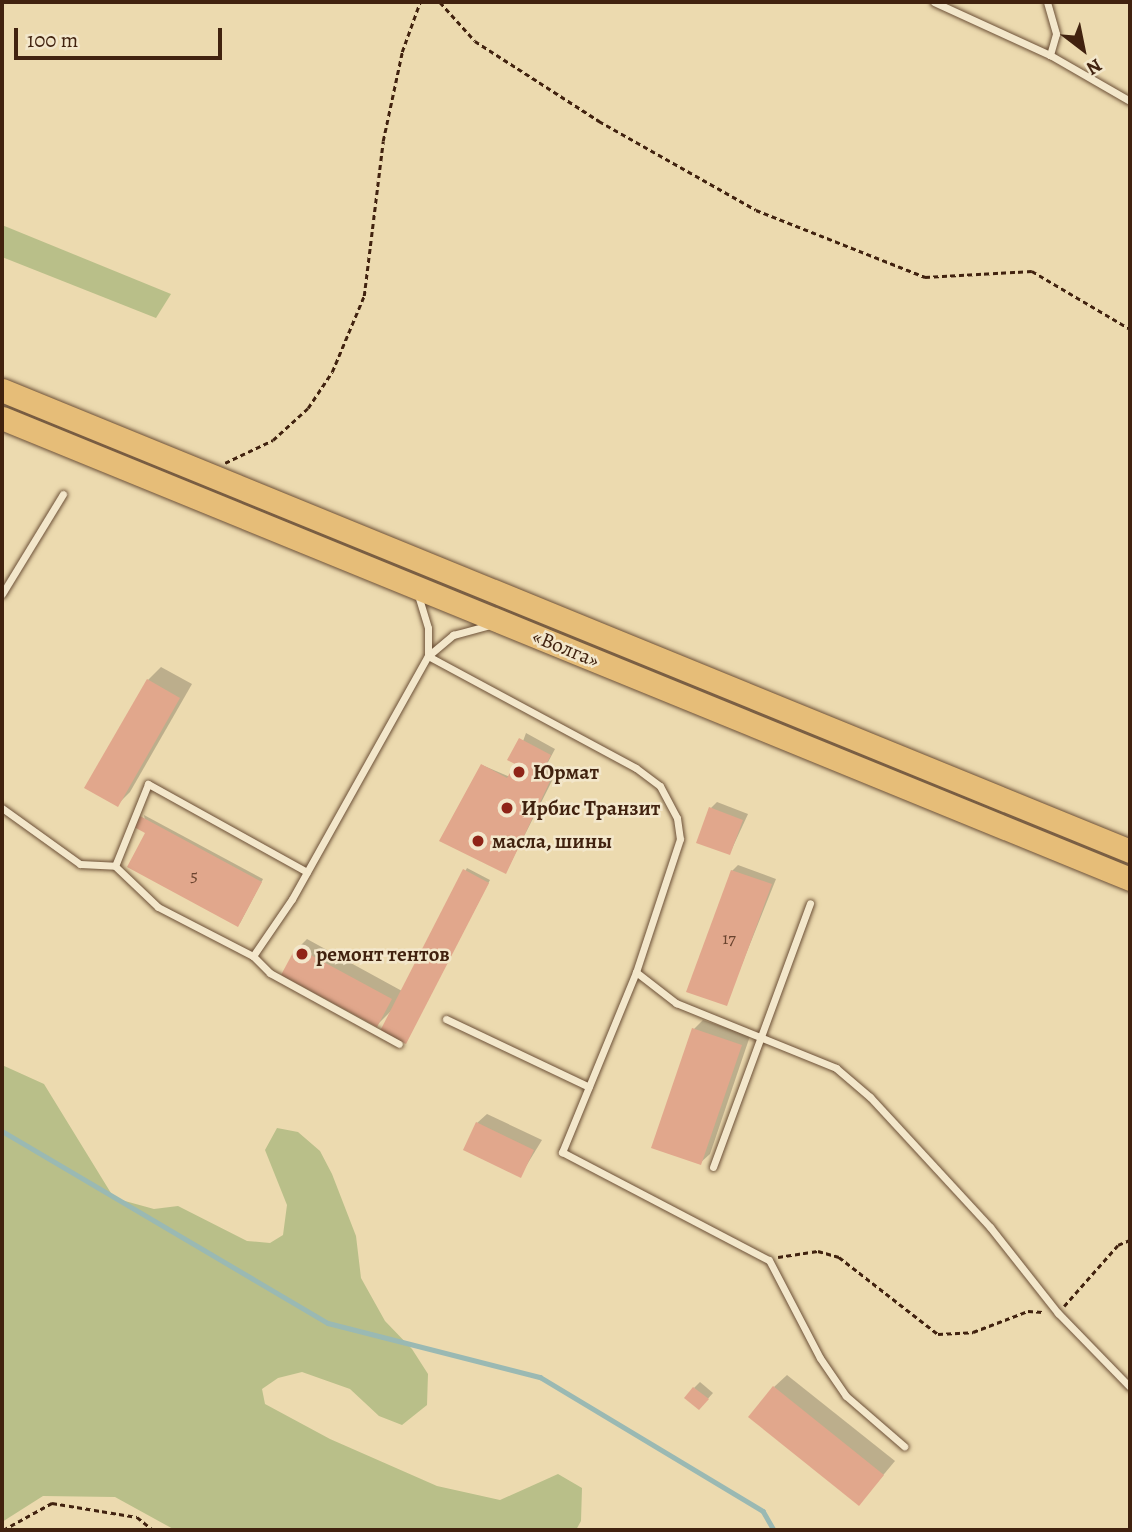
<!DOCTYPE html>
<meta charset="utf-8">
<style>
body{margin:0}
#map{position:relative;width:1132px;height:1532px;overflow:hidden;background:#ecdaaf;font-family:Alegreya,serif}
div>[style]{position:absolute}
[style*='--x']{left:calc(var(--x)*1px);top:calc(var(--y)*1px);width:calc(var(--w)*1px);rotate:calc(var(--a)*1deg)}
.green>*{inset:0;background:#b9bf89}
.shadow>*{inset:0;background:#0003}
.stream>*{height:4.5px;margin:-2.25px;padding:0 2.25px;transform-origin:2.25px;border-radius:2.25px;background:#9ab9b3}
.building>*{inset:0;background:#e1a78c}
.path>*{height:2.5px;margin-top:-1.25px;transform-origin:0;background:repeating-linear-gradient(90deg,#41220f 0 5px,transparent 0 8.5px)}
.roads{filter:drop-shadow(0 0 2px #6c5037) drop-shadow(0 0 2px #6c5037)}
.service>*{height:7px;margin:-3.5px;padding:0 3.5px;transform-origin:3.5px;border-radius:3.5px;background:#f3e7cb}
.trunk>*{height:23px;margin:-11.5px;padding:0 11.5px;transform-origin:11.5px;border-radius:11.5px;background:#e6bd78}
.dots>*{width:19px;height:19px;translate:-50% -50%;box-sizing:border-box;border:4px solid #f3e7cb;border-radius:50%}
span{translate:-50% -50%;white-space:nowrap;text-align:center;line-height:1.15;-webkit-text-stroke:5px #f3e7cb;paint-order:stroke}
.number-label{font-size:18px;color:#69432e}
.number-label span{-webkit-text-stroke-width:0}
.street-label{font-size:21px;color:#41220f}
.poi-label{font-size:21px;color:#41220f;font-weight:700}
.left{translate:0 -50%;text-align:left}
.frame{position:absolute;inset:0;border:4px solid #41220f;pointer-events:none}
.north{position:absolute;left:1048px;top:14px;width:70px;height:70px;-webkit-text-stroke:5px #f3e7cb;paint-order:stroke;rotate:148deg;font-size:19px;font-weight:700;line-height:28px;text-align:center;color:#41220f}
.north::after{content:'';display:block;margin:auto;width:24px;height:32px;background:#41220f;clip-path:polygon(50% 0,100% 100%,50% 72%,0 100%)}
.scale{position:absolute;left:14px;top:28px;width:208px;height:32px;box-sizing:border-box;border:4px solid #41220f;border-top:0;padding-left:9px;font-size:21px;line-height:24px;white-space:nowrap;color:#41220f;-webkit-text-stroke:5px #f3e7cb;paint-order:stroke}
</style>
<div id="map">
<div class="green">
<div style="clip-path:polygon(2px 225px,171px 294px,156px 318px,2px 257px)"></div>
<div style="clip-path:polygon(2px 1065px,44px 1084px,114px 1198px,154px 1209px,178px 1206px,247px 1241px,270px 1243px,283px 1235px,287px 1205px,265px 1150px,277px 1128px,298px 1132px,320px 1151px,332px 1174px,356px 1236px,361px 1278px,385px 1321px,412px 1349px,428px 1374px,427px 1405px,402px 1425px,379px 1416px,350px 1389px,302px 1372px,278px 1378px,262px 1389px,265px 1404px,330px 1439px,437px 1486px,500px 1500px,558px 1474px,582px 1488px,581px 1521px,576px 1530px,175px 1530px,115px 1497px,43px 1496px,2px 1522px)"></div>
</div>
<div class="shadow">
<div style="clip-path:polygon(161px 667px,192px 684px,130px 792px,117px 805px,87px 787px,148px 680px)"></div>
<div style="clip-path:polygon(526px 733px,555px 749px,546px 766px,557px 771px,506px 872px,482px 765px,510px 777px)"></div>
<div style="clip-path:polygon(717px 802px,748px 814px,730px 853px,711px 808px)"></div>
<div style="clip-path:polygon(144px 815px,263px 879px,240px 923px,147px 832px)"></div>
<div style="clip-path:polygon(738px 865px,776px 879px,726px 1004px,732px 871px)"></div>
<div style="clip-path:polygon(467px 868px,490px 880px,406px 1042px,392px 1010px,377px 1025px,298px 948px,307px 939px,402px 991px)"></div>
<div style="clip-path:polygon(703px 1020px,750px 1036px,710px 1154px,700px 1163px,694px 1029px)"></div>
<div style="clip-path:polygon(487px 1114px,542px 1140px,520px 1176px,477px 1123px)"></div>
<div style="clip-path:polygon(787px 1375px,895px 1461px,859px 1504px,774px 1387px)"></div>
<div style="clip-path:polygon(700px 1382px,713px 1393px,705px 1402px,694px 1388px)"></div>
</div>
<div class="stream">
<div style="--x:2;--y:1131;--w:378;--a:30.5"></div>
<div style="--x:328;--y:1323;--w:219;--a:14.3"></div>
<div style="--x:540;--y:1377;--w:260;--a:31"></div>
<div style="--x:763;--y:1511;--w:22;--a:60"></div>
</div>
<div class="building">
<div style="clip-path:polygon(147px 679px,180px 698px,118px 807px,84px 788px)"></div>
<div style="clip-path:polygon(519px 738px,551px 755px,542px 772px,552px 777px,506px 874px,439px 841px,481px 764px,507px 778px,515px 764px,507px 760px)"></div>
<div style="clip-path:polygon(709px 807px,743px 820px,730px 855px,696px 843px)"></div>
<div style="clip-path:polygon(140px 816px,262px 882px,238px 927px,127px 867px,145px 833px,134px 827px)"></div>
<div style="clip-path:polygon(463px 869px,489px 883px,406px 1044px,380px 1031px)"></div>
<div style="clip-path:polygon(731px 870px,772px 884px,727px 1006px,686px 992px)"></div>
<div style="clip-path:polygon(296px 947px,392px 999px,377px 1027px,281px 975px)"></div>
<div style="clip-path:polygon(692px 1028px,742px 1045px,701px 1165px,651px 1148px)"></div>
<div style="clip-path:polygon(476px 1122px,534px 1150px,521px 1178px,463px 1150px)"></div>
<div style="clip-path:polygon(773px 1386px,884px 1475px,859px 1506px,748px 1417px)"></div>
<div style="clip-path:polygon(693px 1387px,709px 1399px,699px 1410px,684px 1398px)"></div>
</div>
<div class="path">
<div style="--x:440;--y:2;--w:52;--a:48.1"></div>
<div style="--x:475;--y:41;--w:148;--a:32.8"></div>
<div style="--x:599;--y:121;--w:180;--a:29.5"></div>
<div style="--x:756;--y:210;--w:182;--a:21.6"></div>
<div style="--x:925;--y:277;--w:107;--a:-3.2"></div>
<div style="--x:1032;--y:271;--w:114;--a:30.6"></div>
<div style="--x:225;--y:463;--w:53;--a:-25.6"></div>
<div style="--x:273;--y:440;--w:47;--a:-42.4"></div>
<div style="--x:308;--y:408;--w:43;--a:-56.3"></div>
<div style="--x:332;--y:372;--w:82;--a:-67.2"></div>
<div style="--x:364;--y:296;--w:156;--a:-83"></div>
<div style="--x:383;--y:141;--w:91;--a:-77.9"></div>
<div style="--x:402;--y:52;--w:53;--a:-70.2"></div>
<div style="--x:778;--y:1257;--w:40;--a:-8.5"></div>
<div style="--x:818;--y:1251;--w:22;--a:16"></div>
<div style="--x:839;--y:1257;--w:125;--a:37.9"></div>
<div style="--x:938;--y:1334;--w:35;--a:-3"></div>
<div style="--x:973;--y:1332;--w:59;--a:-20.9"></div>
<div style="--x:1028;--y:1311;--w:15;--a:4"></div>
<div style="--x:1064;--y:1306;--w:81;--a:-48.5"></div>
<div style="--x:1118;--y:1245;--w:13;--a:-23"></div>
<div style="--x:3;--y:1530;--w:56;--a:-28.9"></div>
<div style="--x:52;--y:1503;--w:86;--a:9.4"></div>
<div style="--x:137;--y:1517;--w:21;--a:39"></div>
</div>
<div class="roads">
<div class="service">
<div style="--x:934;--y:2;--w:128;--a:24.6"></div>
<div style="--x:1050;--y:55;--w:92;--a:29.9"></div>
<div style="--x:1047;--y:2;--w:33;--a:74"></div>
<div style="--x:1056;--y:34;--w:22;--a:106"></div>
<div style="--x:2;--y:594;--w:117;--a:-58.6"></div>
<div style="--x:418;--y:595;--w:34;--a:73"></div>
<div style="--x:428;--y:628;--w:28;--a:90"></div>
<div style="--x:428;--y:656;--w:236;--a:28.3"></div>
<div style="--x:636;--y:768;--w:30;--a:37"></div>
<div style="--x:660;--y:786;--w:36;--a:62"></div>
<div style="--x:677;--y:818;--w:21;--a:82"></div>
<div style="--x:680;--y:839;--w:140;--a:108.3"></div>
<div style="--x:636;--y:972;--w:195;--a:112.3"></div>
<div style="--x:562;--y:1152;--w:233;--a:27.6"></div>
<div style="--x:769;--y:1260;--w:110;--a:62.5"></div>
<div style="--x:820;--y:1358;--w:46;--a:55.6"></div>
<div style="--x:846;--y:1396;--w:77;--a:40.8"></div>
<div style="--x:2;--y:808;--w:96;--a:35.7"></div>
<div style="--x:80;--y:864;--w:35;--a:3"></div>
<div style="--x:307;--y:872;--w:182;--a:-151"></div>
<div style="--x:148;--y:784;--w:88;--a:111.9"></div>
<div style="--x:115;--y:866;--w:59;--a:43.6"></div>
<div style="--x:158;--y:907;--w:107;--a:27.3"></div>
<div style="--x:253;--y:956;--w:69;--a:-55.6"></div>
<div style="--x:292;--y:899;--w:278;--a:-60.8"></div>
<div style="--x:428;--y:656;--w:33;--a:-40"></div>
<div style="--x:453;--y:635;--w:38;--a:-15"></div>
<div style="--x:253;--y:956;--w:24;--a:45"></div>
<div style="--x:270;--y:973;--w:147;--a:28.8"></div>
<div style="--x:636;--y:972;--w:51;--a:37.8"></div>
<div style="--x:676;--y:1003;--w:173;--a:22.1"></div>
<div style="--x:836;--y:1068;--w:45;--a:40.5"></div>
<div style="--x:870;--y:1097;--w:177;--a:47.3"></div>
<div style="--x:990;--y:1227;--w:110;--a:51.7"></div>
<div style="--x:1058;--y:1313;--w:103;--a:45.8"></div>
<div style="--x:446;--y:1019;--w:158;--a:25.4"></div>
<div style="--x:713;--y:1167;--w:281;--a:-69.8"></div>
</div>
<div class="trunk">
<div style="--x:2;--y:390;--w:1219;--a:22.23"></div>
<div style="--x:2;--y:418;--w:1219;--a:22.23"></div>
</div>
</div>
<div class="dots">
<div style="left:519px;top:772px;background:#8f2418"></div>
<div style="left:507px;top:808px;background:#8f2418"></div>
<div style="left:478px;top:841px;background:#8f2418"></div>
<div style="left:302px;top:954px;background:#8f2418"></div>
</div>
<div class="number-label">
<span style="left:194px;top:875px">5</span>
<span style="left:729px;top:938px">17</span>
</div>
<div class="street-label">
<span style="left:566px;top:648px;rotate:22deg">«Волга»</span>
</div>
<div class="poi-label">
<span class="left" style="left:533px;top:772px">Юрмат</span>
<span class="left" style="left:521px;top:808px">Ирбис Транзит</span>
<span class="left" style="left:492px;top:841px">масла, шины</span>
<span class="left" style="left:316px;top:954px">ремонт тентов</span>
</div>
<div class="frame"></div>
<div class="north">N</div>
<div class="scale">100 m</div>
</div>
